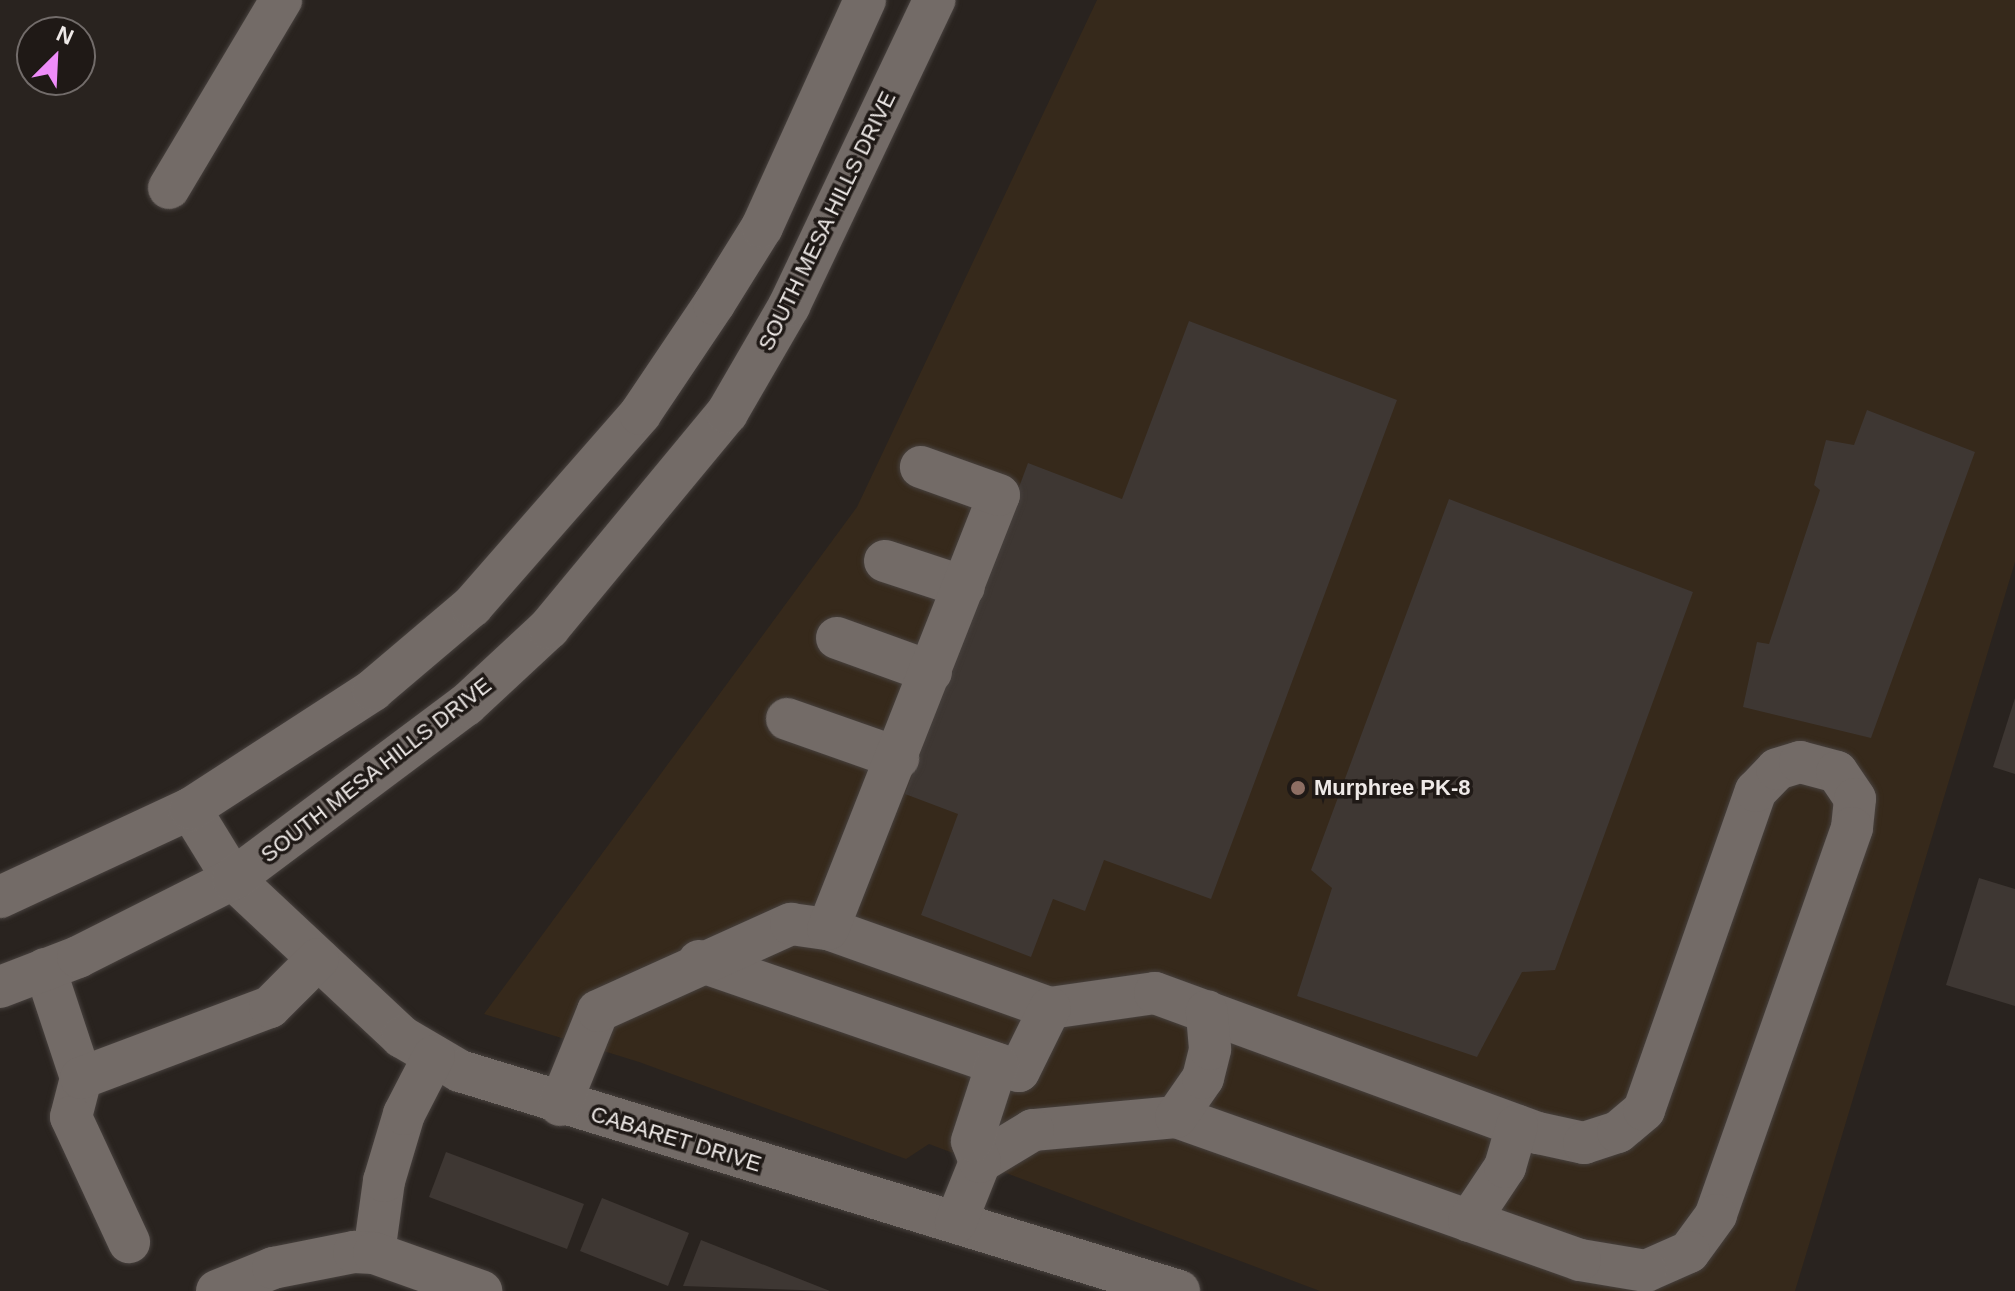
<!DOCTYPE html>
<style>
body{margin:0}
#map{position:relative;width:2015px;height:1291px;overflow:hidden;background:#29231f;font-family:Arial,sans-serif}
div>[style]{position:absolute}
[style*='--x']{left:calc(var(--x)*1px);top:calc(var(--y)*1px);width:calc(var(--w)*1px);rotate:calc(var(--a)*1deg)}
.education>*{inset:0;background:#36291b}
.building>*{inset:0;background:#3e3733}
.roads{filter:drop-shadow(0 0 2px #47413e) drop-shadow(0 0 2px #47413e)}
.minor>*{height:42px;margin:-21px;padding:0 21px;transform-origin:21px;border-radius:21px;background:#736b67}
.dots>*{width:22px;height:22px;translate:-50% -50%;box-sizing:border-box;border:4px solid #1f1916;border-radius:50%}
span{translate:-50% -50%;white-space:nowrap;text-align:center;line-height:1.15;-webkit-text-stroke:7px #1f1916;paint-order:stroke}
.street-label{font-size:22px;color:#eee9e7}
.poi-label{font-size:22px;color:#eee9e7;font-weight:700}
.left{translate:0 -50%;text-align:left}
.north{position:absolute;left:16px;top:16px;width:80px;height:80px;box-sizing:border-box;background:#1f1916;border:2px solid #726c6a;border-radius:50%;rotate:24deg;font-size:22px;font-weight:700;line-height:32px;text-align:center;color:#eee9e7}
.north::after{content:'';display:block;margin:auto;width:28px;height:36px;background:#ee8cf8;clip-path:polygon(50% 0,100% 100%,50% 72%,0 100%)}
</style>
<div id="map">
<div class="education">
<div style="clip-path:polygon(1097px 0,2015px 0,2015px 562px,1795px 1291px,1320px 1291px,929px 1144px,906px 1159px,639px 1062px,484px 1014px,857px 507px)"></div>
</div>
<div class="building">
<div style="clip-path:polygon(1189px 321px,1397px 400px,1211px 899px,1104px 860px,1085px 911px,1053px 899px,1031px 957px,921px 915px,958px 814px,905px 794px,1028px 463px,1122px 499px)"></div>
<div style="clip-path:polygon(1867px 410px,1975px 452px,1871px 738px,1743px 707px,1757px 642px,1769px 644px,1820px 490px,1814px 485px,1826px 440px,1854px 445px)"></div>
<div style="clip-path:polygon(1449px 499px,1693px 592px,1555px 970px,1522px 972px,1477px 1057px,1297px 996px,1332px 888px,1311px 870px)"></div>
<div style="clip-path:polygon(2015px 698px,2015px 774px,1993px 767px)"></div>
<div style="clip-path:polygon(1979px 878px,2015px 889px,2015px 1006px,1946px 985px)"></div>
<div style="clip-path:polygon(446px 1152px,584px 1204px,567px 1249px,429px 1197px)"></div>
<div style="clip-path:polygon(602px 1198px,689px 1233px,668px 1286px,580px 1251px)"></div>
<div style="clip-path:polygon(701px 1240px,830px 1291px,683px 1286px)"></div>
</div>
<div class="roads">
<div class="minor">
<div style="--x:169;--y:188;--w:219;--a:-59.2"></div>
<div style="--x:885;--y:561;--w:83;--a:18.2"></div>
<div style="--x:837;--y:638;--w:100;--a:19.9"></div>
<div style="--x:787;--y:719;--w:118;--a:19.4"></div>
<div style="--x:190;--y:809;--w:82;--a:58.4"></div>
<div style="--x:233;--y:879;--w:231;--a:43.1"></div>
<div style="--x:402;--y:1037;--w:67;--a:30.4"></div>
<div style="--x:460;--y:1071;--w:752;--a:17.01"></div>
<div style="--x:0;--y:897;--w:209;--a:-24.9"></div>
<div style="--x:190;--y:809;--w:218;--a:-33"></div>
<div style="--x:373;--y:690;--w:130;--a:-40.3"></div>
<div style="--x:472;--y:606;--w:255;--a:-48.8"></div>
<div style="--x:640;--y:414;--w:133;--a:-56.1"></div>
<div style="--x:714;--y:304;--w:91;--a:-58.1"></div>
<div style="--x:762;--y:227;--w:249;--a:-65.6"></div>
<div style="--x:828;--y:929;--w:236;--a:19.6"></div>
<div style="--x:1050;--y:1008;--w:106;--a:-8.1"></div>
<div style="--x:1155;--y:993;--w:408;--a:20.1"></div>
<div style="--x:1538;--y:1133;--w:47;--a:12.3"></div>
<div style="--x:1584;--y:1143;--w:36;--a:-18"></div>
<div style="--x:1618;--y:1132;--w:34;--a:-40"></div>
<div style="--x:1644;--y:1110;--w:338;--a:-70.7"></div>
<div style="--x:1756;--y:791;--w:30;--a:-46"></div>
<div style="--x:1777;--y:769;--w:24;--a:-17"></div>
<div style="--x:1800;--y:762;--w:38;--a:15"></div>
<div style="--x:1837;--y:772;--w:32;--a:56"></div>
<div style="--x:1855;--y:799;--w:29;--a:96"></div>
<div style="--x:1852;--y:828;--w:410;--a:109.4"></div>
<div style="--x:1716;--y:1215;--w:46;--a:126.1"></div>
<div style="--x:1689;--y:1252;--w:47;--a:156.2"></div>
<div style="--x:1646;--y:1271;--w:67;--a:-170.5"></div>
<div style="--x:1580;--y:1260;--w:429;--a:-160.5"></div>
<div style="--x:1176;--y:1117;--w:144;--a:174.8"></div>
<div style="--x:1033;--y:1130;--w:62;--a:148.9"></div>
<div style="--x:980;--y:1162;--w:65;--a:111.8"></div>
<div style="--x:699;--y:961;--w:338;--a:19"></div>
<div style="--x:1019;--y:1071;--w:70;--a:-63.8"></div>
<div style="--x:45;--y:969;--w:115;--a:71.7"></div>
<div style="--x:81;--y:1078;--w:40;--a:104.4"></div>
<div style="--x:71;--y:1117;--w:138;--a:65.1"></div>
<div style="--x:0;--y:987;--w:84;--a:-21"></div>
<div style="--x:78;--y:957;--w:174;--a:-26.7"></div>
<div style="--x:233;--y:879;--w:291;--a:-36.8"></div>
<div style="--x:466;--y:705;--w:113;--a:-42.9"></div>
<div style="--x:549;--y:628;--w:279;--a:-50.4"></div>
<div style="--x:727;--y:413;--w:124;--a:-59.9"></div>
<div style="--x:789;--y:306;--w:339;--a:-64.6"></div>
<div style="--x:81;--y:1078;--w:202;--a:-20.6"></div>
<div style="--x:270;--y:1007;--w:68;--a:-45"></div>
<div style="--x:560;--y:1105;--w:101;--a:-68"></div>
<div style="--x:598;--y:1011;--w:212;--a:-24.3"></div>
<div style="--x:791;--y:924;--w:37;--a:8"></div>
<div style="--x:828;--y:929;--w:466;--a:-68.5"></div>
<div style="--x:999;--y:495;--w:83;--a:-160.3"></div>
<div style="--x:1176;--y:1117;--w:47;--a:-55.3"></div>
<div style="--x:1203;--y:1078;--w:30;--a:-76"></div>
<div style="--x:1210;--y:1049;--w:38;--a:-95"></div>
<div style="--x:980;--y:1162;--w:22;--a:-111"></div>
<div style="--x:972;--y:1141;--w:81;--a:-72"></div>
<div style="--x:1469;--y:1221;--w:65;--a:-56.3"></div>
<div style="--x:1505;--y:1167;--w:43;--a:-73.7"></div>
<div style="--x:374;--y:1253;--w:73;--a:-82.1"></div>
<div style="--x:384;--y:1181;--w:70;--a:-73.4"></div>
<div style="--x:404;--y:1114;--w:65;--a:-62.7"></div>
<div style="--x:217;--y:1291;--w:61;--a:-22.3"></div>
<div style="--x:273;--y:1268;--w:83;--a:-11.2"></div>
<div style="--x:354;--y:1252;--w:20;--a:3"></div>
<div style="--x:374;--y:1253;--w:114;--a:19.6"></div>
</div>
</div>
<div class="dots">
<div style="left:1298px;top:788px;background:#8d6e63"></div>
</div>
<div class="street-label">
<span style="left:827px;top:221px;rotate:-64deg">SOUTH MESA HILLS DRIVE</span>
<span style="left:376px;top:770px;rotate:-38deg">SOUTH MESA HILLS DRIVE</span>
<span style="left:676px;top:1139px;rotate:17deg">CABARET DRIVE</span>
</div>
<div class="poi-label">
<span class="left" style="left:1314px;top:788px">Murphree PK-8</span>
</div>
<div class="north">N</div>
</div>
